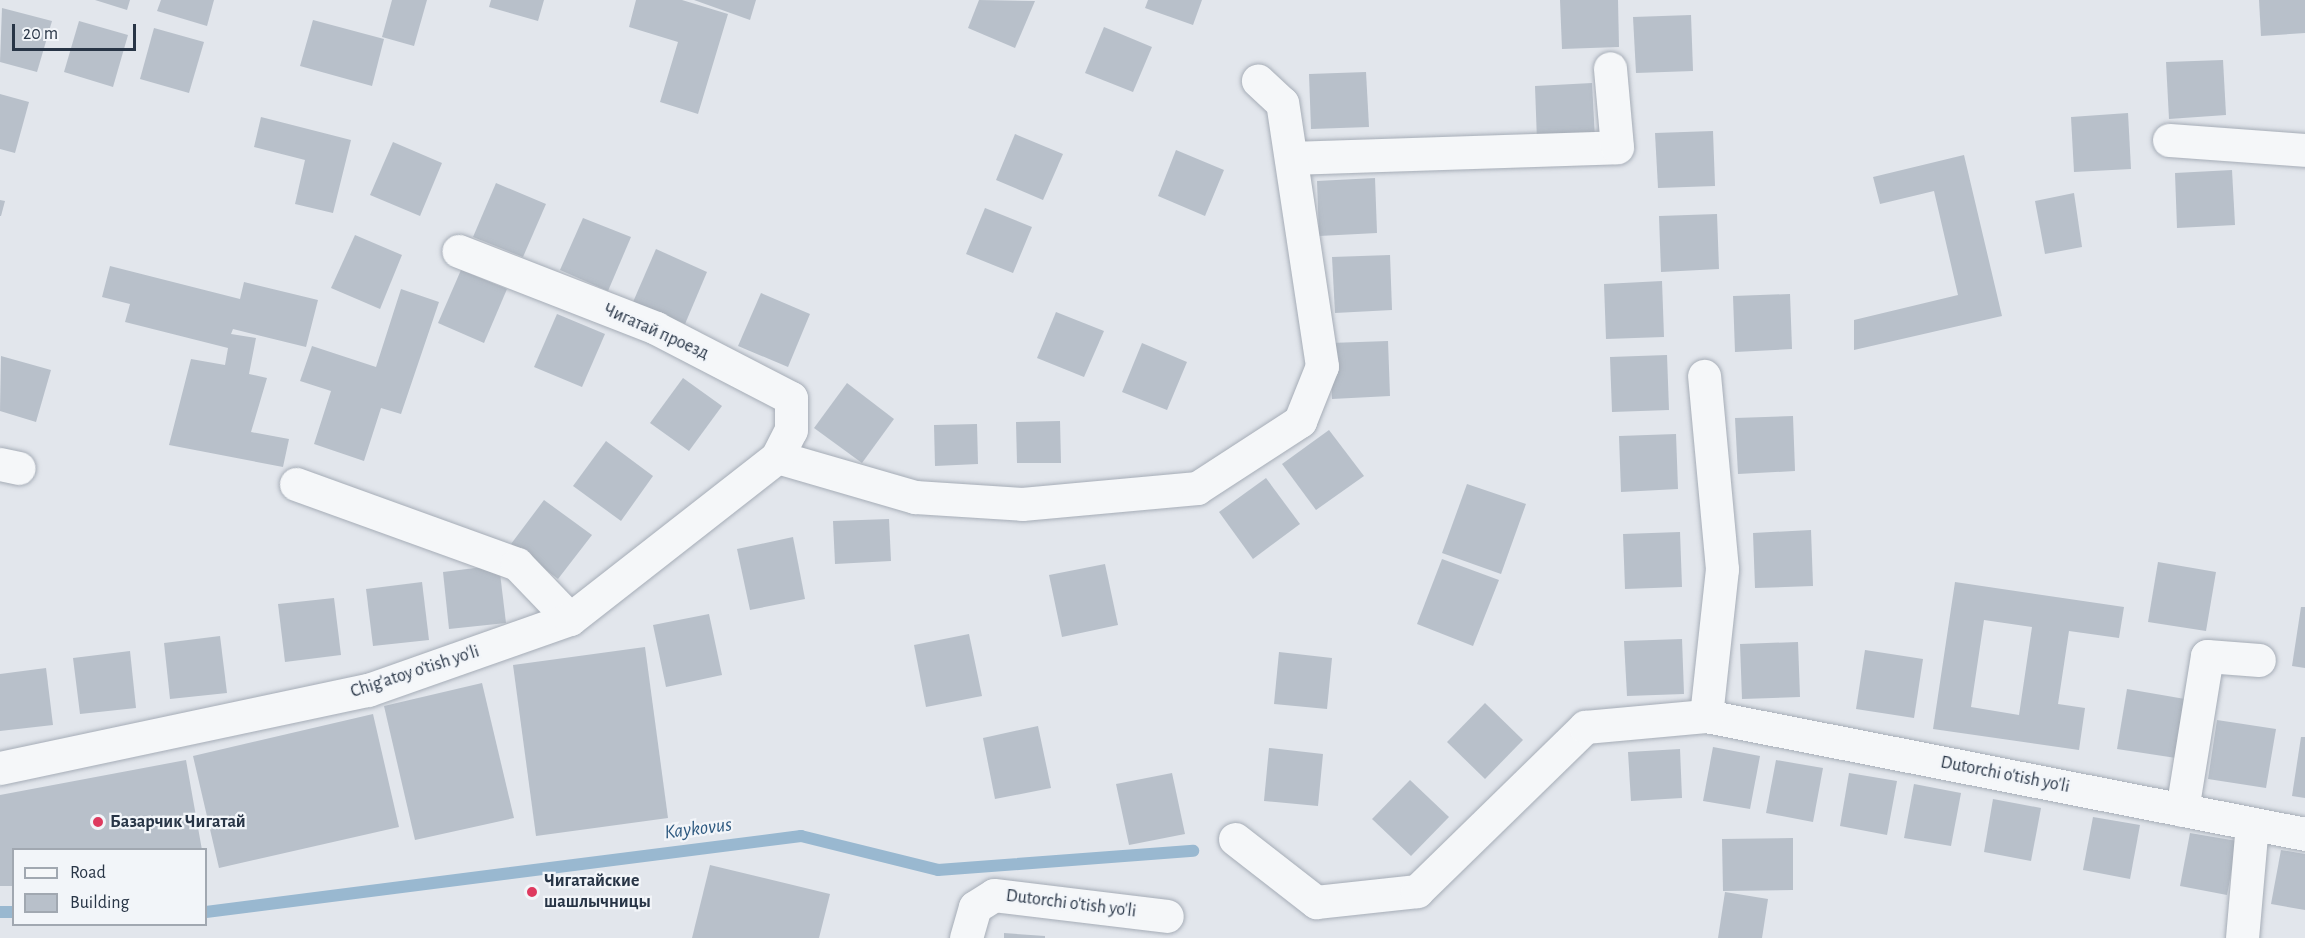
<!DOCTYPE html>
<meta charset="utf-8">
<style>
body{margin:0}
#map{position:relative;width:2305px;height:938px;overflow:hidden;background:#e2e6ec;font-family:"Alegreya Sans",sans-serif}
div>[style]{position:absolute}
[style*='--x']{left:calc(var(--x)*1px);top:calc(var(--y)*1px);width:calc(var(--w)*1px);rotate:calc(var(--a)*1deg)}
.stream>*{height:12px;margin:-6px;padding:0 6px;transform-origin:6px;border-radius:6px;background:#99b8d0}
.building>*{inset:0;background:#b8c0ca}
.roads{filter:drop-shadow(0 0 2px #a6adb7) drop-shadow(0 0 2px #a6adb7)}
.minor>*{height:33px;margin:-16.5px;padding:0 16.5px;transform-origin:16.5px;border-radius:16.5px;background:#f5f7f9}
.dots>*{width:16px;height:16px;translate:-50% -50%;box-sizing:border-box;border:3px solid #f2f5f9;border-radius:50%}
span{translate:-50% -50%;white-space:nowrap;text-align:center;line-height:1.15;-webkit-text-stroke:4.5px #f2f5f9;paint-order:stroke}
.street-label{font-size:18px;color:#283546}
.poi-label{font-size:18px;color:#283546;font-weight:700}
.left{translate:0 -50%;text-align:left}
.water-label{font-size:20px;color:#2c587f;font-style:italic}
.legend{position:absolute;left:12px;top:848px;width:195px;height:78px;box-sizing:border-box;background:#f2f5f9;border:2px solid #a1a8b1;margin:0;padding:8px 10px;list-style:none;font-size:18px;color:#283546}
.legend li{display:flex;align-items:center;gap:12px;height:30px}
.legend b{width:30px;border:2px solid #a1a8b1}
.scale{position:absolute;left:12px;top:24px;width:124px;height:27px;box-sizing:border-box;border:3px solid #283546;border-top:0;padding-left:8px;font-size:18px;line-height:21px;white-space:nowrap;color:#283546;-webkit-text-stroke:4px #f2f5f9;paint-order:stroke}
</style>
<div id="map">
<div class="stream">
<div style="--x:0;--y:912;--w:14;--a:0"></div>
<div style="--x:206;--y:912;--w:600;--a:-7.28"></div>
<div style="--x:801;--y:836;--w:141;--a:13.9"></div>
<div style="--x:938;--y:870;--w:256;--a:-4.3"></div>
</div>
<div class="building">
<div style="clip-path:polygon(95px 0,130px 0,127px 10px)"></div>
<div style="clip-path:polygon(161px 0,214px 0,207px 26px,157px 11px)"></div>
<div style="clip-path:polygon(392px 0,427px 0,414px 46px,382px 37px)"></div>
<div style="clip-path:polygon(491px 0,544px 0,538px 21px,489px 7px)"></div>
<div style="clip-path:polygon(636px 0,682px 0,728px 14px,698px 114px,660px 102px,678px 42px,629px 27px)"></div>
<div style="clip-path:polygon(694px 0,756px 0,750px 20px)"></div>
<div style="clip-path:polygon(979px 0,1035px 1px,1015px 48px,968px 28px)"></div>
<div style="clip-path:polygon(1148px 0,1202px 0,1193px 25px,1145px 8px)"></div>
<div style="clip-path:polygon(1560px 0,1618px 0,1619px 47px,1562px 49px)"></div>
<div style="clip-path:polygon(2259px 0,2305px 0,2305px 33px,2261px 36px)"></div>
<div style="clip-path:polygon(2px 8px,52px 21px,37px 72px,0 62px)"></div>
<div style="clip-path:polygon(1691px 15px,1693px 71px,1636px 73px,1633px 17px)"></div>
<div style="clip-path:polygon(313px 20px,384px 39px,372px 86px,300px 66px)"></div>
<div style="clip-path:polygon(79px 21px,128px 35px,113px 87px,64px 72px)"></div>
<div style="clip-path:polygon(1104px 27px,1152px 47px,1133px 92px,1085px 73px)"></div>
<div style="clip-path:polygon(154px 28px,204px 42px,189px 93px,140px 79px)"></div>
<div style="clip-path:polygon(2223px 60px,2226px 115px,2169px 119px,2166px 62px)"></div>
<div style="clip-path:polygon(1366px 72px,1369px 127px,1311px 129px,1309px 74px)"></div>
<div style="clip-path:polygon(1592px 83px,1595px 139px,1537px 141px,1535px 86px)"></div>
<div style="clip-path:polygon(0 94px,29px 102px,15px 153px,0 149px)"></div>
<div style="clip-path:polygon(2128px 113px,2131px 169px,2074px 172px,2071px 117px)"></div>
<div style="clip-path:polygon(261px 117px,351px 140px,333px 213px,295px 204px,305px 160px,254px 147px)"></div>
<div style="clip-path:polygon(1713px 131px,1715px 186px,1658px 188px,1655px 133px)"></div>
<div style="clip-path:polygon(1015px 134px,1063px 154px,1043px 200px,996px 180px)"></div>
<div style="clip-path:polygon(393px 142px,442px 163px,420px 216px,370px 195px)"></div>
<div style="clip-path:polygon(1176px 150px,1224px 170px,1205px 216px,1158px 196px)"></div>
<div style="clip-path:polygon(1964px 155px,2002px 316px,1854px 350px,1854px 320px,1958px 295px,1934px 191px,1880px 204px,1873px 177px)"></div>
<div style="clip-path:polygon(2232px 170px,2235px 225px,2177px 228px,2175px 173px)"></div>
<div style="clip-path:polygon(1375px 178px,1377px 233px,1319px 236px,1317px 181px)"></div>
<div style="clip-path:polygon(496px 183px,546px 204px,523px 257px,473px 237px)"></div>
<div style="clip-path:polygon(2074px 193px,2082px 247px,2045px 254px,2035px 201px)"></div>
<div style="clip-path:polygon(0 200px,5px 201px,1px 216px,0 216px)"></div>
<div style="clip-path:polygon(985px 208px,1032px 227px,1013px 273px,966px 254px)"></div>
<div style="clip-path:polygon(1717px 214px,1719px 269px,1661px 272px,1659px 216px)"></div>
<div style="clip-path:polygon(583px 218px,631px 237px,608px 291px,560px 270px)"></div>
<div style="clip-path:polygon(355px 235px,402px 255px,380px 309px,331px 288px)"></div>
<div style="clip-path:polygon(656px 249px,707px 272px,685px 324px,633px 302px)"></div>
<div style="clip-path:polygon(1390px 255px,1392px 310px,1335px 313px,1332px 257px)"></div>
<div style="clip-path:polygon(110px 266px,240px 299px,244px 282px,318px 300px,306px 347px,233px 329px,231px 334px,256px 338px,249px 374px,267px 378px,251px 432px,289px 439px,283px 467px,169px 445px,191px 359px,225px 365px,228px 348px,125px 322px,130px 304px,102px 297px)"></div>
<div style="clip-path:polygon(461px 270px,507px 289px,484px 343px,438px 323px)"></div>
<div style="clip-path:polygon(1662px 281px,1664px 337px,1606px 339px,1604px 284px)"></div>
<div style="clip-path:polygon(401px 289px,439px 302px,401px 414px,381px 408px,364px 461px,314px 444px,331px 391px,300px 381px,312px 346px,376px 367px)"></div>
<div style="clip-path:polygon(761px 293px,810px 314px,788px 367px,738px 346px)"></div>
<div style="clip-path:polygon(1790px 294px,1792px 349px,1735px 352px,1733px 296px)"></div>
<div style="clip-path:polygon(1056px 312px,1104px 331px,1084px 377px,1037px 358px)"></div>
<div style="clip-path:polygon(557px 314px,605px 334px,582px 387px,534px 367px)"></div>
<div style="clip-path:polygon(1388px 341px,1390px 396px,1332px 399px,1330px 343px)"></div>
<div style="clip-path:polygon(1142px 343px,1187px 362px,1167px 410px,1122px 392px)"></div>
<div style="clip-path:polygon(1667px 355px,1669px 410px,1612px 412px,1610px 357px)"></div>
<div style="clip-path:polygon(1px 356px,51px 370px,36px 422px,0 411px)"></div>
<div style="clip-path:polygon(683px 378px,722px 406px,689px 451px,650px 423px)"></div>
<div style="clip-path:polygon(847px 383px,894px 419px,862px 463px,814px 428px)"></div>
<div style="clip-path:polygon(1793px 416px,1795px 471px,1738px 474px,1735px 418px)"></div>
<div style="clip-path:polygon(1060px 421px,1061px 463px,1017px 463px,1016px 422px)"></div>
<div style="clip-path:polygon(977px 424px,978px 464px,935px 466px,934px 425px)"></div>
<div style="clip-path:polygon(1329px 430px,1364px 476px,1316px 510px,1282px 464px)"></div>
<div style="clip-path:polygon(1676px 434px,1678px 489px,1621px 492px,1619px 436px)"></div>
<div style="clip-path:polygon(606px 441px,653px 476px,621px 521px,573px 486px)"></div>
<div style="clip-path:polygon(1266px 478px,1300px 524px,1253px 559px,1219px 512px)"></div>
<div style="clip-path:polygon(1467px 484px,1526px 504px,1501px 574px,1442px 553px)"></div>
<div style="clip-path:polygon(544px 500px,592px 535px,558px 579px,511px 544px)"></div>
<div style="clip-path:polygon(889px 519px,891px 561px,835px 564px,833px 521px)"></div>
<div style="clip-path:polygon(1811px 530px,1813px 586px,1755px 588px,1753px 533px)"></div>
<div style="clip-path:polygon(1680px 532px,1682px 587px,1625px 589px,1623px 534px)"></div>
<div style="clip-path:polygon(793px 537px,805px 599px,750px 610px,737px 549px)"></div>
<div style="clip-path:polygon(1442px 559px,1499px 580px,1473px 646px,1417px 624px)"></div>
<div style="clip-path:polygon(2158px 562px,2216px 572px,2206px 631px,2148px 622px)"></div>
<div style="clip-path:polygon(1105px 564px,1118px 625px,1062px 637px,1049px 575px)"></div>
<div style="clip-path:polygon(499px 565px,506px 623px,449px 629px,443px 572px)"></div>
<div style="clip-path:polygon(422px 582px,429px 640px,373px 646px,366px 589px)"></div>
<div style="clip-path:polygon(evenodd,1955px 582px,2124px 607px,2119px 638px,2069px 631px,2058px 704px,2085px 708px,2079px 750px,1933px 729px,1955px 582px,1984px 620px,2032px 627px,2019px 715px,1971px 707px,1984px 620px)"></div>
<div style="clip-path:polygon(334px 598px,341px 655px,285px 662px,278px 604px)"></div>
<div style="clip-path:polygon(2301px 607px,2305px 607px,2305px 668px,2292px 666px)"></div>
<div style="clip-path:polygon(709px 614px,722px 675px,666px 687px,653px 625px)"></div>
<div style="clip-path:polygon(969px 634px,982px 696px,926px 707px,914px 645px)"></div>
<div style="clip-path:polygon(220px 636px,227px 693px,170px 699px,164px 643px)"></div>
<div style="clip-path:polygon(1682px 639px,1684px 694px,1627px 696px,1624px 641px)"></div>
<div style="clip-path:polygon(1798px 642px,1800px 697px,1742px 699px,1740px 644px)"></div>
<div style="clip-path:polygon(645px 647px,668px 818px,536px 836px,513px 665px)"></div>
<div style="clip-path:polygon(1865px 650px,1923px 659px,1914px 718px,1856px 709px)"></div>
<div style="clip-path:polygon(130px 651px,136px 708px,80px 714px,73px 658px)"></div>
<div style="clip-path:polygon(1279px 652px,1332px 658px,1327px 709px,1274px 704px)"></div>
<div style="clip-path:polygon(46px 668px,53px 725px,0 731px,0 674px)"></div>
<div style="clip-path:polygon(482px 683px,514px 818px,415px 840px,384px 706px)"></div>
<div style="clip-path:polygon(2127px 689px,2185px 699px,2176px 758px,2117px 749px)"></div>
<div style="clip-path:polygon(1485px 703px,1523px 740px,1485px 779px,1447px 742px)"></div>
<div style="clip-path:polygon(373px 714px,399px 827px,219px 868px,193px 756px)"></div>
<div style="clip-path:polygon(2217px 720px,2276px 729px,2266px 788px,2208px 779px)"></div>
<div style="clip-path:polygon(1038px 726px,1051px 788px,995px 799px,983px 738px)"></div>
<div style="clip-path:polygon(2301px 737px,2305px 737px,2305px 798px,2292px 796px)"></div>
<div style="clip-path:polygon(1713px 747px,1760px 756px,1750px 809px,1703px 801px)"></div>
<div style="clip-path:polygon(1269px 748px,1323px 754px,1318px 806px,1264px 801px)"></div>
<div style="clip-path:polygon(1680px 749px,1682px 798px,1631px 801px,1628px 752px)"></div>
<div style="clip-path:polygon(186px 760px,202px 850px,14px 850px,14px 886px,0 886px,0 795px)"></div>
<div style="clip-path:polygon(1776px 760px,1823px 768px,1813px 822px,1766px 813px)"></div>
<div style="clip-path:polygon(1172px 773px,1185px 834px,1129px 845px,1116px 784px)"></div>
<div style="clip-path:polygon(1849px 773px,1897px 781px,1887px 835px,1840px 826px)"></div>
<div style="clip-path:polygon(1410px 780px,1449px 817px,1411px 856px,1372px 819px)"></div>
<div style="clip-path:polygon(1914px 784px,1961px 793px,1951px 846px,1904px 838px)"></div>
<div style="clip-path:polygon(1993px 799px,2041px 808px,2031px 861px,1984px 852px)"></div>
<div style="clip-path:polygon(2093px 817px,2140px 825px,2130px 879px,2083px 870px)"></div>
<div style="clip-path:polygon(2190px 833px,2237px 841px,2227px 895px,2180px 886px)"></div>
<div style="clip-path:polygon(1793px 838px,1793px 890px,1723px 891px,1722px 839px)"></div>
<div style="clip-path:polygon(2281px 850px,2305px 854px,2305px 910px,2271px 904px)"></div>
<div style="clip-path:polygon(710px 865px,830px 894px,819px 938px,692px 938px)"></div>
<div style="clip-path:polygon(1725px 892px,1768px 899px,1762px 938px,1718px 938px)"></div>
<div style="clip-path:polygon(1004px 933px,1045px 936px,1045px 938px,1004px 938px)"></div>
</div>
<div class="roads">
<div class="minor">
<div style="--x:2169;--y:140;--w:136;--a:4.2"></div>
<div style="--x:1291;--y:158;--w:326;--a:-1.9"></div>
<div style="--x:1617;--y:147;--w:79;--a:-95.1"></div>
<div style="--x:777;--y:457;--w:144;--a:16.2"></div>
<div style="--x:915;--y:497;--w:107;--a:3.7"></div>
<div style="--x:1022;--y:504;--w:176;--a:-5.2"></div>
<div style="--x:1197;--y:488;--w:123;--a:-33"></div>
<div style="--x:1300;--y:421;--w:59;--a:-68.2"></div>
<div style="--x:1322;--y:366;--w:266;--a:-98.6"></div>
<div style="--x:1282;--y:103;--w:33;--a:-137"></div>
<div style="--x:0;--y:464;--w:19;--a:12"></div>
<div style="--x:296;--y:484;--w:235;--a:19.9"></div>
<div style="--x:517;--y:564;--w:76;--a:46.1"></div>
<div style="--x:1706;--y:716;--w:611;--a:11.14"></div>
<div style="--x:0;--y:768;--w:376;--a:-12"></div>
<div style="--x:368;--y:690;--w:214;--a:-19.4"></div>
<div style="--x:570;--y:619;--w:263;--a:-38"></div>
<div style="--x:777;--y:457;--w:30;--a:-63"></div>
<div style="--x:791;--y:430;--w:32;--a:-90"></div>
<div style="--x:791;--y:398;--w:152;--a:-152.6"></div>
<div style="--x:656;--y:328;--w:212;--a:-158.7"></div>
<div style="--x:2182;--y:810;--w:156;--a:-80.8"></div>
<div style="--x:2207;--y:656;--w:52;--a:4.4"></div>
<div style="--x:1235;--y:839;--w:103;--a:37.9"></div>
<div style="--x:1316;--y:902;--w:102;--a:-6.2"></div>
<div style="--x:1417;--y:891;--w:235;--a:-44.3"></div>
<div style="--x:1585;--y:727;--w:121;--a:-5.2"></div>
<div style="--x:1706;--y:716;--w:148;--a:-83.8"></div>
<div style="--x:1722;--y:569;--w:194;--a:-95.3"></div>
<div style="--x:966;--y:938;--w:32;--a:-74"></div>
<div style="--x:975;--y:907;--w:22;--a:-32"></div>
<div style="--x:994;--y:895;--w:174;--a:6.9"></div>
<div style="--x:2242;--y:938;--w:114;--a:-85"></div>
</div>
</div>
<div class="dots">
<div style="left:98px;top:822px;background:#de3a5f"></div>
<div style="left:532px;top:892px;background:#de3a5f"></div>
</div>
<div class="street-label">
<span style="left:656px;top:332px;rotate:24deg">Чигатай проезд</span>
<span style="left:415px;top:672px;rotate:-18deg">Chig'atoy o'tish yo'li</span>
<span style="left:2005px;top:775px;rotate:11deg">Dutorchi o'tish yo'li</span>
<span style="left:1071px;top:904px;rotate:7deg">Dutorchi o'tish yo'li</span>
</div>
<div class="poi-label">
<span class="left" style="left:110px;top:822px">Базарчик Чигатай</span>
<span class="left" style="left:544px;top:892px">Чигатайские<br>шашлычницы</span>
</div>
<div class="water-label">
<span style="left:698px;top:829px;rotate:-7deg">Kaykovus</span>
</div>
<ul class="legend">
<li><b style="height:8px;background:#f5f7f9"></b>Road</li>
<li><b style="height:16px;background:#b8c0ca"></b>Building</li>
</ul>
<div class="scale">20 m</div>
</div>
